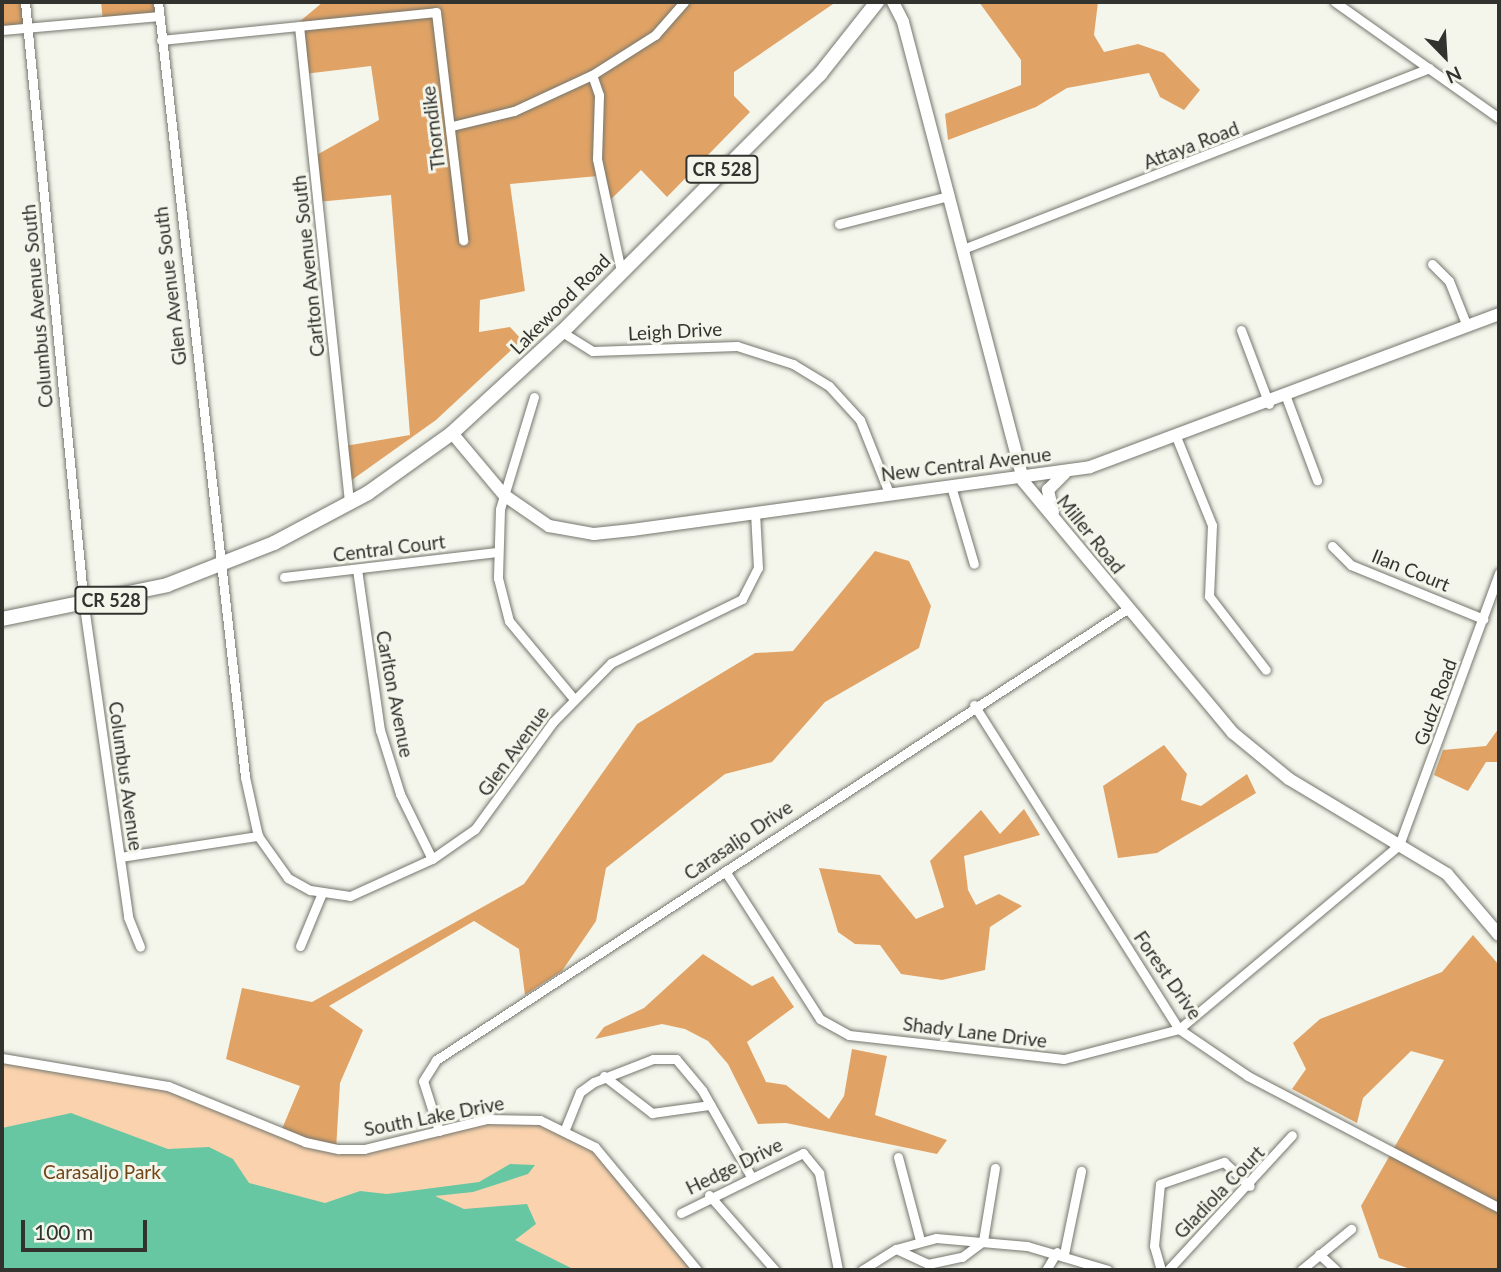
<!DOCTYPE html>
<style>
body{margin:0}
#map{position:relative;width:1501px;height:1272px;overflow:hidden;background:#f4f6ec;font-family:Lato,sans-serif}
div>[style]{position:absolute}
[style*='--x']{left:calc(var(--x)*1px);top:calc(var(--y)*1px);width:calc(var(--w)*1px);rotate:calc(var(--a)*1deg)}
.green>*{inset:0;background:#fad3ae}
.forest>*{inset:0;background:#e1a365}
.water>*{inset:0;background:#67c7a2}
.roads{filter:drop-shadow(0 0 2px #75766d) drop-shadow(0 0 2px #75766d)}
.street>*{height:9px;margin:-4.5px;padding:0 4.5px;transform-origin:4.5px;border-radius:4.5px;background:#fff}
.secondary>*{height:12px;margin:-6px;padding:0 6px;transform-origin:6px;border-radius:6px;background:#fff}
.primary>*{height:14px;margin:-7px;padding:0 7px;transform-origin:7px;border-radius:7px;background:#fff}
span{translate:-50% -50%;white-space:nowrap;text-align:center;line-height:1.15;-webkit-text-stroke:6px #f4f6ec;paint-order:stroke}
.shield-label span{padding:2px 5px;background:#f4f6ec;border:2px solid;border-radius:5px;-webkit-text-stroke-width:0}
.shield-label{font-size:18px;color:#32332f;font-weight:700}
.street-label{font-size:19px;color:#32332f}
.park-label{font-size:19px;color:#704618}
.frame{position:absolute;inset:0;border:4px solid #32332f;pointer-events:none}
.north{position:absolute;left:1410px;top:21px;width:70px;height:70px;-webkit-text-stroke:5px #f4f6ec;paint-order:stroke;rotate:156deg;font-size:19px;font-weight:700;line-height:28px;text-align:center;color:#32332f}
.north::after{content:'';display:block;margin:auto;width:24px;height:32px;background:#32332f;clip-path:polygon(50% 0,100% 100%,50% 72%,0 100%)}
.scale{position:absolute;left:21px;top:1220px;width:126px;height:32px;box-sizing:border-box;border:4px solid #32332f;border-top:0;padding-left:9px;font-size:21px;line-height:24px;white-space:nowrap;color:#32332f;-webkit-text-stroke:5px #f4f6ec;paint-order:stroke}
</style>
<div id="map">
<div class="green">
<div style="clip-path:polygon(2px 1058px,137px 1079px,305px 1142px,364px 1149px,512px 1116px,579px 1136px,697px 1270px,2px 1270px)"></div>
</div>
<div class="forest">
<div style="clip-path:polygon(2px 2px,26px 2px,27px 28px,2px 31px)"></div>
<div style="clip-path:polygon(101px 2px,160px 2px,160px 16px,103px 21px)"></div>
<div style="clip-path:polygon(323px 2px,836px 2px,734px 72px,734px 96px,750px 112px,667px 197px,641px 170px,604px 206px,598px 176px,510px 184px,525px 291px,480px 300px,479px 332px,510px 327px,522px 340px,436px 420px,349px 482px,345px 446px,410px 435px,391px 195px,317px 202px,313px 157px,379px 120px,371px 66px,304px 74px,298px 23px)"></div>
<div style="clip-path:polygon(979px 2px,1098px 2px,1094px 35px,1104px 52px,1138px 44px,1164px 53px,1200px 90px,1184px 110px,1160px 97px,1149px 73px,1067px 88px,1036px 107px,948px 140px,945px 114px,1021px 85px,1021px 60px)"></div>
<div style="clip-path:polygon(875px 551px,909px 561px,931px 606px,919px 648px,825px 702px,772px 762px,725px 774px,606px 868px,596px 921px,562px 971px,525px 995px,519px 949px,474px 921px,329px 1006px,363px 1030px,340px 1083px,336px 1150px,279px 1136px,300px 1086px,226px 1059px,242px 988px,312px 1002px,524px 884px,637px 724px,755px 653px,793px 651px)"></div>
<div style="clip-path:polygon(1499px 728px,1499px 762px,1486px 762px,1468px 791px,1434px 775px,1443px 750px,1486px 746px)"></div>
<div style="clip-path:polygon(1164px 745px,1187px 774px,1181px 800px,1201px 806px,1247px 774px,1256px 793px,1157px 853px,1118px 858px,1103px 786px)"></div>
<div style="clip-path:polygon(1024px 809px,1040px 835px,964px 856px,968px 890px,976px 905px,999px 894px,1022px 906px,990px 927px,985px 970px,942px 980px,901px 974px,880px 945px,855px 944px,838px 932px,819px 868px,880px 875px,916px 919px,944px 907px,930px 861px,981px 810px,1000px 834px)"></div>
<div style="clip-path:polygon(1473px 935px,1499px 965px,1499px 1270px,1413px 1270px,1379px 1258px,1361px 1206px,1444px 1060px,1411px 1051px,1363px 1098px,1357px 1123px,1292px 1089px,1306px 1069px,1293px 1043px,1320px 1019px,1442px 972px)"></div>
<div style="clip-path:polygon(703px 954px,752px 986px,773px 976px,794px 1007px,747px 1042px,766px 1082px,786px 1085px,829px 1119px,844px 1096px,852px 1049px,887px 1056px,875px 1115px,947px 1140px,937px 1154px,786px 1123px,758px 1124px,728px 1064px,708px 1041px,685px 1029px,662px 1024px,595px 1039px,604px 1027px,644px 1008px)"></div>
</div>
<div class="water">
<div style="clip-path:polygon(71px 1113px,168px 1149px,209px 1147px,233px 1159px,249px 1183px,325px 1203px,360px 1191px,387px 1194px,479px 1182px,510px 1164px,535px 1165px,528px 1174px,473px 1192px,435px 1196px,464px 1209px,527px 1204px,536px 1224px,515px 1240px,575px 1270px,2px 1270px,2px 1128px)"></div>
</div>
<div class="roads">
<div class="street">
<div style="--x:25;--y:2;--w:607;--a:84.42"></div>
<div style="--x:84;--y:606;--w:314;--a:81.9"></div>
<div style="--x:128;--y:917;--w:32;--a:68"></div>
<div style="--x:158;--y:2;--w:780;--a:83.59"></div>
<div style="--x:245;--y:777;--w:60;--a:77.6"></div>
<div style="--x:258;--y:836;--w:52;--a:54.5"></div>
<div style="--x:288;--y:878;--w:25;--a:29"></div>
<div style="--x:310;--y:890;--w:40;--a:8.5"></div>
<div style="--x:350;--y:896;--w:90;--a:-24.3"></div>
<div style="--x:432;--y:859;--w:52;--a:-34.9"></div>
<div style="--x:475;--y:829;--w:132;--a:-53.9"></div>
<div style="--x:553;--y:722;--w:83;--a:-45.5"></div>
<div style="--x:611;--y:663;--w:146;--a:-26"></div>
<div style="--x:742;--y:599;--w:35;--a:-63"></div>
<div style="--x:758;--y:568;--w:56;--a:-93.1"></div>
<div style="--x:1335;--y:2;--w:201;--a:35.3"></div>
<div style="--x:299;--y:26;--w:481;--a:84"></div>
<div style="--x:2;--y:30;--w:158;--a:-5.1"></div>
<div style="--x:161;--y:40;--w:276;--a:-5.8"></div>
<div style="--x:436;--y:12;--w:230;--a:83.2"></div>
<div style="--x:452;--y:126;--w:64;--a:-13.6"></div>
<div style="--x:514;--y:111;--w:86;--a:-24.8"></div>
<div style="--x:839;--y:224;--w:114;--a:-14.3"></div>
<div style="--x:963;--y:249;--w:500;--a:-21.2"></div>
<div style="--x:1432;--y:264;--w:24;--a:45"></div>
<div style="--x:1449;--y:281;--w:48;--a:68.2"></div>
<div style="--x:621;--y:271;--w:115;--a:-102.1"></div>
<div style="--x:597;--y:159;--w:64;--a:-88.2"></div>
<div style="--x:599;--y:95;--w:21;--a:-109"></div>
<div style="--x:592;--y:75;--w:75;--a:-32.4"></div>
<div style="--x:655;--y:35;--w:44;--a:-48.7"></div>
<div style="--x:1241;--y:330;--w:79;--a:69.3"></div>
<div style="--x:562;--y:332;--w:36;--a:32"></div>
<div style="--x:593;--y:351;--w:144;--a:-2"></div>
<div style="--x:737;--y:346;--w:59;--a:17.8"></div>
<div style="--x:793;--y:364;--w:42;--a:31.4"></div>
<div style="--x:829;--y:386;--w:46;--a:47.6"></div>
<div style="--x:860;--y:420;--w:79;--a:68.3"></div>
<div style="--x:534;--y:397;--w:117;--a:106.9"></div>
<div style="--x:500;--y:509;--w:69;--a:91.7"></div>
<div style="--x:498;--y:578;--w:44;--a:75.7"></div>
<div style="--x:509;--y:621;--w:102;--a:50.2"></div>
<div style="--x:1286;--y:397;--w:89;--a:69.5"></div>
<div style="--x:1177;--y:439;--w:93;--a:67.9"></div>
<div style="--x:1212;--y:525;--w:71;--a:92.4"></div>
<div style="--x:1209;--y:596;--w:93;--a:52.4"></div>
<div style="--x:951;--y:486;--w:81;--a:73.6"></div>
<div style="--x:1332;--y:546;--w:27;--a:45"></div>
<div style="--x:1351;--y:565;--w:143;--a:22.2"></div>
<div style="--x:357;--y:569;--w:163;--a:81.9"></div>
<div style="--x:380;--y:730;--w:67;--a:72.6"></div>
<div style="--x:400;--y:794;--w:72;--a:63.8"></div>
<div style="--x:284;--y:577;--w:214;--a:-6.7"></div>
<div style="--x:974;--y:705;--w:383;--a:57.7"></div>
<div style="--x:1179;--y:1029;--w:83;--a:34.3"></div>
<div style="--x:1248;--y:1076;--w:284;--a:27.7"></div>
<div style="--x:120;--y:857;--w:140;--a:-8.7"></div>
<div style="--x:725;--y:871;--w:176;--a:57.3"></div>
<div style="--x:820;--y:1019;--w:33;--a:29"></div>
<div style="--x:849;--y:1035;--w:216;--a:6.4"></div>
<div style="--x:1064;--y:1059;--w:119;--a:-14.6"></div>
<div style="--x:1179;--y:1029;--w:287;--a:-39.9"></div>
<div style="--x:1399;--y:845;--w:290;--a:-69.8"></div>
<div style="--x:300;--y:946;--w:57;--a:-67.5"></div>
<div style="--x:2;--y:1058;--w:168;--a:9.6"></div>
<div style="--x:168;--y:1086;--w:148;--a:22.2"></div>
<div style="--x:305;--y:1142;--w:35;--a:12"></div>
<div style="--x:339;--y:1149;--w:25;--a:0"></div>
<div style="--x:364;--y:1149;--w:127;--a:-13.7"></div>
<div style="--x:487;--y:1119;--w:53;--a:1.1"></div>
<div style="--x:540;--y:1120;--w:61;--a:26.1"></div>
<div style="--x:595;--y:1147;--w:160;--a:50.3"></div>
<div style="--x:604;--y:1076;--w:61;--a:37.6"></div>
<div style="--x:652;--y:1113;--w:59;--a:-7.9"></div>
<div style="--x:565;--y:1129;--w:40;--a:-68"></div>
<div style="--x:580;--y:1092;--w:17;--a:-36"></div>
<div style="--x:594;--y:1082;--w:63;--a:-21.3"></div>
<div style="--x:653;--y:1059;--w:23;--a:0"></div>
<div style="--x:676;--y:1059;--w:40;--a:50"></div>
<div style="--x:702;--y:1090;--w:98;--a:60.5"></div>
<div style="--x:439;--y:1131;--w:52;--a:-107.7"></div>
<div style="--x:423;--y:1081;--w:25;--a:-58"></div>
<div style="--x:436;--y:1060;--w:825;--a:-33.13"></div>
<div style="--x:898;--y:1157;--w:86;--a:75.2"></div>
<div style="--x:709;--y:1195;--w:100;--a:48.7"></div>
<div style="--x:681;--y:1213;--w:136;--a:-26.2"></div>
<div style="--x:803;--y:1153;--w:26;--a:51"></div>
<div style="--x:819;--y:1173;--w:99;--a:78.9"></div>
<div style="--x:896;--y:1249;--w:35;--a:25"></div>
<div style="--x:928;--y:1264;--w:35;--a:-12"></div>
<div style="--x:962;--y:1257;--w:26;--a:-37"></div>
<div style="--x:983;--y:1241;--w:74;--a:-80.7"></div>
<div style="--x:1064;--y:1254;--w:85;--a:-78.4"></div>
<div style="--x:1319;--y:1254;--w:23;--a:43"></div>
<div style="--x:862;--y:1270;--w:40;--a:-32"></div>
<div style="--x:896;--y:1249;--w:41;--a:-15.4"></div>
<div style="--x:936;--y:1238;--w:91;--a:5"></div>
<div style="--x:1027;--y:1246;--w:84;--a:16.5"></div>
<div style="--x:1046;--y:1270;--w:21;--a:-59"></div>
<div style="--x:1161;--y:1270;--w:25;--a:-106"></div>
<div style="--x:1154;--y:1246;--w:62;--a:-84.5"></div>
<div style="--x:1160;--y:1184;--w:68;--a:-19"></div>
<div style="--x:1224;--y:1162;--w:35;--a:43"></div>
<div style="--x:1168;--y:1270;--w:183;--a:-47.4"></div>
<div style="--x:1301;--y:1270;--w:65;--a:-39.4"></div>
</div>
<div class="secondary">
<div style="--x:893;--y:2;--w:22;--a:63"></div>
<div style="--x:903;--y:22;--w:474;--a:75.3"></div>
<div style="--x:1023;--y:481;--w:328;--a:50.2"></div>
<div style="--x:1233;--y:733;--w:72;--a:39.4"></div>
<div style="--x:1289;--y:779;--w:184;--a:31"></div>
<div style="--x:1447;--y:874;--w:80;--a:49.6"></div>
<div style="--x:452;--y:433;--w:81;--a:50"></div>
<div style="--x:504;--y:495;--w:55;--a:34.6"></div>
<div style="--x:549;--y:526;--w:46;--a:10.1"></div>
<div style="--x:594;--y:534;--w:38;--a:-6"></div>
<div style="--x:632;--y:530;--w:462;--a:-7.8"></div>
<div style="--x:1090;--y:467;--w:437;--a:-20.5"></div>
<div style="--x:1053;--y:512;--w:23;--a:-103"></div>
<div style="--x:1048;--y:490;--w:24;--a:-45"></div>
</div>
<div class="primary">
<div style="--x:2;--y:619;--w:168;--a:-11.6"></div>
<div style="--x:167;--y:585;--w:115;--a:-21.4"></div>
<div style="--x:274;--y:543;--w:106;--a:-28"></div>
<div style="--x:368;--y:493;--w:103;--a:-35.5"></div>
<div style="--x:452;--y:433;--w:149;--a:-42.6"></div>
<div style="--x:562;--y:332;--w:365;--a:-45"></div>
<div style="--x:820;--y:74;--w:92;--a:-51.6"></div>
</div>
</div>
<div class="shield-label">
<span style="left:722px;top:169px">CR 528</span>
<span style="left:111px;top:600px">CR 528</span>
</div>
<div class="street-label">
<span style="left:433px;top:128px;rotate:-97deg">Thorndike</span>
<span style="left:1191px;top:145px;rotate:-21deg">Attaya Road</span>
<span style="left:308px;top:266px;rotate:-96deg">Carlton Avenue South</span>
<span style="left:170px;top:286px;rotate:-97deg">Glen Avenue South</span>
<span style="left:560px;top:304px;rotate:-45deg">Lakewood Road</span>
<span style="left:37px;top:306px;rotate:-95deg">Columbus Avenue South</span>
<span style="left:675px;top:331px;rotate:-3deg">Leigh Drive</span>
<span style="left:966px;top:464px;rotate:-7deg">New Central Avenue</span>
<span style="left:1091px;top:534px;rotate:51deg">Miller Road</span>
<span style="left:389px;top:548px;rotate:-7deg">Central Court</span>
<span style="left:1411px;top:570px;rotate:22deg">Ilan Court</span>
<span style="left:395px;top:694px;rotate:79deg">Carlton Avenue</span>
<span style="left:1435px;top:702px;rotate:-70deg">Gudz Road</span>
<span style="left:513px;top:751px;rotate:-54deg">Glen Avenue</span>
<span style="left:126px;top:776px;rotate:82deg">Columbus Avenue</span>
<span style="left:738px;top:840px;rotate:-34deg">Carasaljo Drive</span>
<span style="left:1168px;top:975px;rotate:55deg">Forest Drive</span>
<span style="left:975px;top:1032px;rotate:7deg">Shady Lane Drive</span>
<span style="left:434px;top:1116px;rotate:-11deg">South Lake Drive</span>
<span style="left:734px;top:1166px;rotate:-26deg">Hedge Drive</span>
<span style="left:1219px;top:1192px;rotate:-46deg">Gladiola Court</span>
</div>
<div class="park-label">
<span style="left:102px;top:1172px">Carasaljo Park</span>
</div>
<div class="frame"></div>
<div class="north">N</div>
<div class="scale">100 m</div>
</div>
